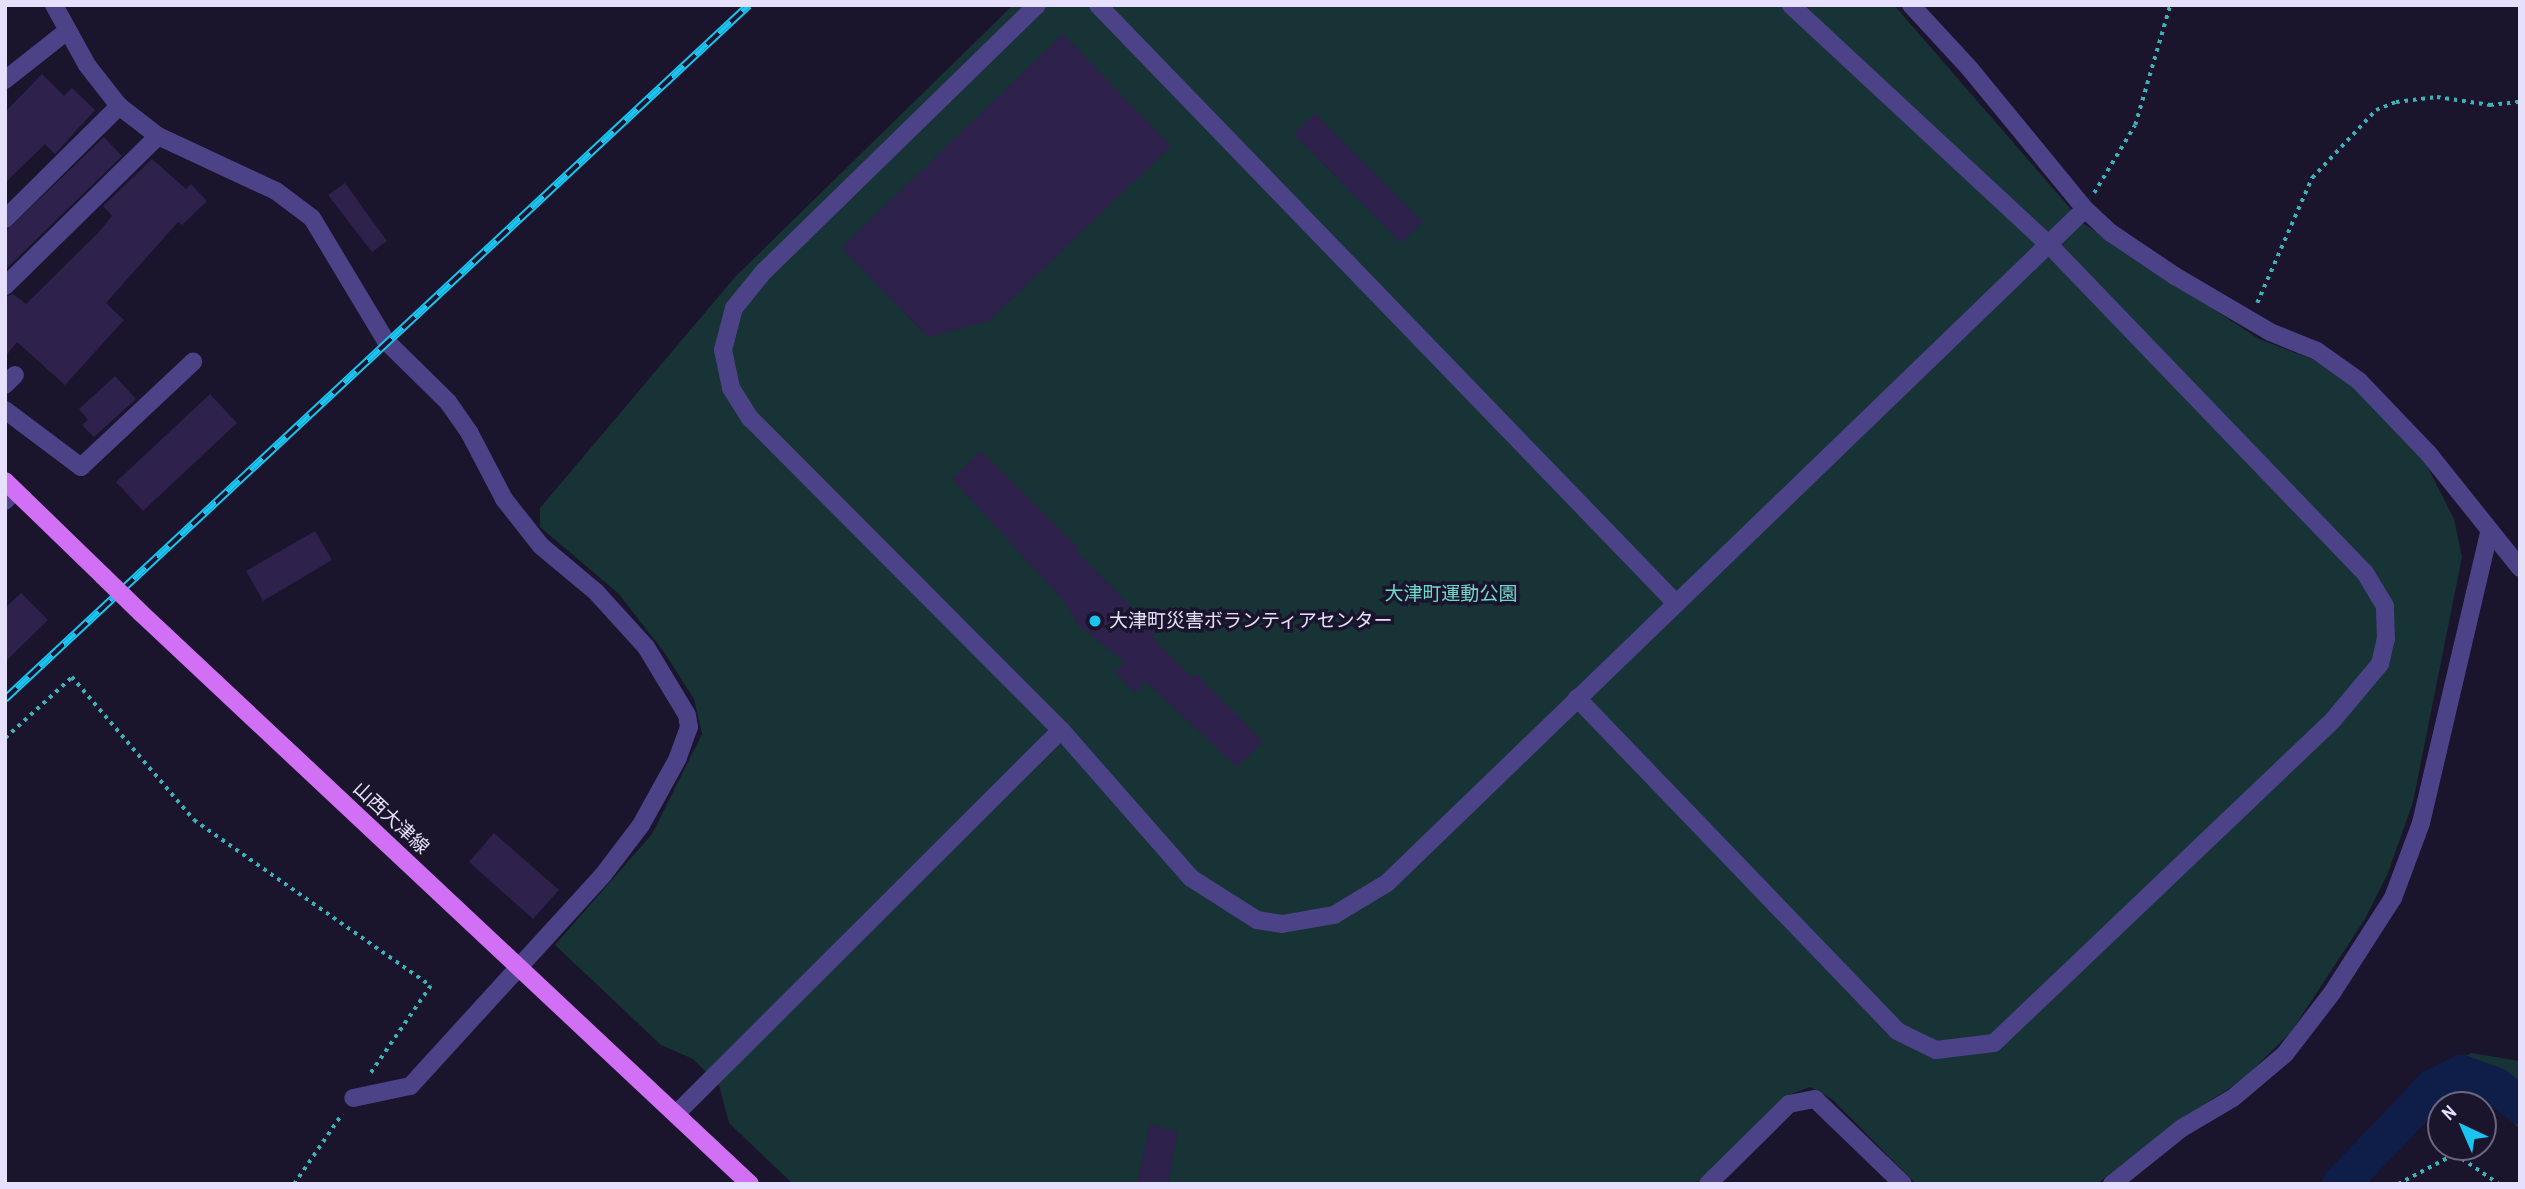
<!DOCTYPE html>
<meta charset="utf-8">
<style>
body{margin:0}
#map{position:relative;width:2525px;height:1189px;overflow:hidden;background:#1a142c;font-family:"Archivo Narrow","Noto Sans JP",sans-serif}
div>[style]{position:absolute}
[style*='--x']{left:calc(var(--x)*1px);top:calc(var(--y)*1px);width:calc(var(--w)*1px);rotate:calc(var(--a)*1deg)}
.green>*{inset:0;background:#173335}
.river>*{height:37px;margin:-18.5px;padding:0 18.5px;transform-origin:18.5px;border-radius:18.5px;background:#0f1e49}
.building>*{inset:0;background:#2e214b}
.path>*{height:3.5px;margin-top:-1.75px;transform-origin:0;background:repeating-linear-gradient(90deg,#3ab2b7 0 3.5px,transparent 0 8.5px)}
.minor>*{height:18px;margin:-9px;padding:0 9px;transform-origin:9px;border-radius:9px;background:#4c4287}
.major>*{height:18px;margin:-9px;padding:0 9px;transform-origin:9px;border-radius:9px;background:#d16ff5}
.rail>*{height:8px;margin-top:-4px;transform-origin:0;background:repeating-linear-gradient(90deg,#1a142c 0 16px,#1ac4ef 0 32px);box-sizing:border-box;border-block:2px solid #1ac4ef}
.major-bridge>*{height:18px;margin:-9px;padding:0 9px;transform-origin:9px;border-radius:9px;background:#d16ff5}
.dots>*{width:19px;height:19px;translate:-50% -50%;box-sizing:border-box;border:4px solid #1a142c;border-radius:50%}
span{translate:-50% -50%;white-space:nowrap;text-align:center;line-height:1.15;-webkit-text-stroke:7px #1a142c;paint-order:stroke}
.park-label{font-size:19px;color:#6fdaca}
.poi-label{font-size:19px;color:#e6e0fd}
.left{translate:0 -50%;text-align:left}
.street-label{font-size:19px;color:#e6e0fd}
.frame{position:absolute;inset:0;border:7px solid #e6e0fd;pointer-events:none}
.north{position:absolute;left:2427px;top:1091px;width:70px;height:70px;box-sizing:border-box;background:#1a142c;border:2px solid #6c6680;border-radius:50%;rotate:316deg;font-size:19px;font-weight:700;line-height:28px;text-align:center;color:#e6e0fd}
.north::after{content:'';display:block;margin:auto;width:24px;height:32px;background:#1ac4ef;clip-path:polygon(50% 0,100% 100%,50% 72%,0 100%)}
</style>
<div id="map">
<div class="green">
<div style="clip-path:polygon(1013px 5px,1894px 5px,2083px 223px,2259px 339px,2327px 365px,2360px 389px,2422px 456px,2454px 519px,2462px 557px,2413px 802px,2388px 873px,2365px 919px,2291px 1032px,2241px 1081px,2186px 1116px,2097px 1184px,1916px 1184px,1832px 1099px,1810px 1087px,1789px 1095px,1696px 1184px,793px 1184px,729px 1123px,719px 1085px,693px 1059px,661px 1045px,555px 945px,652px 834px,702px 734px,694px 699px,664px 652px,618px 593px,540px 527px,540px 508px,735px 277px)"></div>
<div style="clip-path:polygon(2471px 1053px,2520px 1061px,2520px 1129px,2492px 1103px,2467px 1097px,2402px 1095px)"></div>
</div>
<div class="river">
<div style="--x:2340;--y:1184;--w:134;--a:-46.2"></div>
<div style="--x:2433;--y:1087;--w:31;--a:-27"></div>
<div style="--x:2461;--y:1073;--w:37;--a:20"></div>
<div style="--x:2496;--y:1086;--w:31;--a:38"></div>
</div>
<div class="building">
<div style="clip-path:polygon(1063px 34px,1171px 146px,989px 321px,928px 337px,841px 248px)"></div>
<div style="clip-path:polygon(42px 74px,64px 96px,72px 88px,95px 110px,55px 154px,45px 144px,5px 183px,5px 112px)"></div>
<div style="clip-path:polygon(1315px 113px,1423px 222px,1401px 243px,1294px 134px)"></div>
<div style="clip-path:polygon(104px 137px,122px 156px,5px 270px,5px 232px)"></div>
<div style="clip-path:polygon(152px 159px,186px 189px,191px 184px,207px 201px,182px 225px,178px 222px,106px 303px,124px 320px,65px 385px,17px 342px,5px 357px,5px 297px,13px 294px,26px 304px,99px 232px,112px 216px,103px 206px)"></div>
<div style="clip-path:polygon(345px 183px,387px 241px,372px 252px,328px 195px)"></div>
<div style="clip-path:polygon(115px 376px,136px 399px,94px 437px,82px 425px,88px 420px,79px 409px)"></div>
<div style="clip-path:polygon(210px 394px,237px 423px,143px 511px,116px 482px)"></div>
<div style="clip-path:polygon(981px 451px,1079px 548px,1076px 551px,1156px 632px,1152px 637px,1191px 677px,1196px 673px,1263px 742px,1237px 767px,1146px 682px,1135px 693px,1115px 672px,1125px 662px,1078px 625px,1065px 602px,952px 479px)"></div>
<div style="clip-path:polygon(315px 531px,332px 560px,263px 601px,246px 571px)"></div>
<div style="clip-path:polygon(21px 593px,48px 620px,5px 662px,5px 608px)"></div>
<div style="clip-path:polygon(494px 833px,559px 890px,533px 919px,469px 862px)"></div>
<div style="clip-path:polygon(1150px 1124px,1178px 1132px,1168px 1184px,1137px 1184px)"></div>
</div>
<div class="path">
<div style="--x:2094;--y:193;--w:79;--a:-58.9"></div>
<div style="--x:2135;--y:125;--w:125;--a:-73.7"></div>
<div style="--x:2257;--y:303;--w:137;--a:-66.3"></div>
<div style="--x:2312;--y:178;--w:93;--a:-46.7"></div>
<div style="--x:2376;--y:110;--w:22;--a:-22"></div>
<div style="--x:2396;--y:102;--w:41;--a:-7"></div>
<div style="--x:2437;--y:97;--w:54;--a:8.6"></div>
<div style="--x:2490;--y:105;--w:30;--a:-6"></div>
<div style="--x:5;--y:738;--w:91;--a:-42.3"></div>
<div style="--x:72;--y:677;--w:188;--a:49.5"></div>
<div style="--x:194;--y:820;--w:289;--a:35"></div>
<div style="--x:431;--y:986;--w:109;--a:124.6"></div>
<div style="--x:294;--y:1184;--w:85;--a:-55.6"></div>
<div style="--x:2398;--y:1184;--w:64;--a:-27.8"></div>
<div style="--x:2455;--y:1154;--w:53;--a:34.3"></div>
</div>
<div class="minor">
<div style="--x:54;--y:5;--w:68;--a:61.2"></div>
<div style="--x:87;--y:65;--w:52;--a:52"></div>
<div style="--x:119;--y:106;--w:49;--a:37.6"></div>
<div style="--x:158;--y:136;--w:130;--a:25"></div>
<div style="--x:276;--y:191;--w:45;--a:36.9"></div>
<div style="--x:312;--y:218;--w:144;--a:59"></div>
<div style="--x:386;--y:341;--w:87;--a:44.5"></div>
<div style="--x:448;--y:402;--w:37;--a:55"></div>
<div style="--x:469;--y:432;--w:76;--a:62.4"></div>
<div style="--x:504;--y:499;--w:60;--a:51.8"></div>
<div style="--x:541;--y:546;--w:72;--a:39.9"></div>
<div style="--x:596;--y:592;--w:74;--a:47.7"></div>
<div style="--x:646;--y:647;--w:79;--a:58.9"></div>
<div style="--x:687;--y:715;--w:12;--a:81"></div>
<div style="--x:689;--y:727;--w:33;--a:110"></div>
<div style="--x:678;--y:758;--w:77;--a:118.9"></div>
<div style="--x:641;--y:825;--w:63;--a:127.2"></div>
<div style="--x:603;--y:875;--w:286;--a:132.4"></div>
<div style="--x:410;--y:1086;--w:58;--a:168.1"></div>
<div style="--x:1037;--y:5;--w:380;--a:135.7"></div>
<div style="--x:765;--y:270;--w:49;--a:129.2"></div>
<div style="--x:734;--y:308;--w:43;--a:104.7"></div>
<div style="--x:723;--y:350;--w:39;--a:78"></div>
<div style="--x:731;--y:388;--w:36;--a:58"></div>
<div style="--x:750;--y:418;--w:441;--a:45.1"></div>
<div style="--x:1061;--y:730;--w:197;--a:48.7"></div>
<div style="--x:1191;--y:878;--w:78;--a:32.5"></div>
<div style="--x:1257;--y:920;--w:25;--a:9"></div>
<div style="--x:1282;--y:924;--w:53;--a:-9.8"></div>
<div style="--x:1334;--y:915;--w:62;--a:-31.1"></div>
<div style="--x:1387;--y:883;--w:970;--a:-44"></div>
<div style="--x:1098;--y:5;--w:829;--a:45.98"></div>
<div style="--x:1911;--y:5;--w:87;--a:47.3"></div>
<div style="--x:1970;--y:69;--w:181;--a:50.6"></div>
<div style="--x:2085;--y:209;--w:35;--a:43"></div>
<div style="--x:2111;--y:233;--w:77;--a:33.9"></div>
<div style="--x:2175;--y:276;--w:110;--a:30.5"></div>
<div style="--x:2270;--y:332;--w:51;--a:22"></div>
<div style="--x:2317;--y:351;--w:52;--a:35.5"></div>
<div style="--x:2359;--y:381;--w:100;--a:46.2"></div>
<div style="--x:2428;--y:453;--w:147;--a:51.3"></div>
<div style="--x:5;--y:80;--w:79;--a:-38.3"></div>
<div style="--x:5;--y:219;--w:161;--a:-44.7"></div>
<div style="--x:5;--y:286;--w:214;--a:-44.4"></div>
<div style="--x:5;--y:385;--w:14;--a:-45"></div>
<div style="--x:5;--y:410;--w:95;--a:36.9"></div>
<div style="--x:81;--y:467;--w:154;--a:-43.2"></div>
<div style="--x:5;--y:501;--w:14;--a:-45"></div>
<div style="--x:1577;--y:698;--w:462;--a:46.1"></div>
<div style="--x:1897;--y:1031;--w:43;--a:26"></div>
<div style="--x:1936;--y:1050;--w:58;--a:-6.9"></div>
<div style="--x:1994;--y:1043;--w:468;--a:-43.6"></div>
<div style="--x:2333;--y:720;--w:73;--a:-50"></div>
<div style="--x:2380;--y:664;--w:26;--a:-77"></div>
<div style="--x:2386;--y:639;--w:33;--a:-92"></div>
<div style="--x:2385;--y:606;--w:39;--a:-121"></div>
<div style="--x:2365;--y:573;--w:457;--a:-133.9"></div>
<div style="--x:2048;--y:244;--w:351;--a:-137.1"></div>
<div style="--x:676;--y:1114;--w:544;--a:-44.93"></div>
<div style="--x:1708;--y:1184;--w:114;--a:-44.6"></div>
<div style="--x:1789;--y:1104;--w:26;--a:-11"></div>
<div style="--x:1815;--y:1099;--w:122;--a:44"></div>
<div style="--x:2112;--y:1184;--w:90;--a:-38.7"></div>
<div style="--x:2182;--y:1128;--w:59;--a:-30.5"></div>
<div style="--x:2233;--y:1098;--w:68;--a:-40.2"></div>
<div style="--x:2285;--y:1054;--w:77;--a:-52.4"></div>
<div style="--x:2332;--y:993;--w:113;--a:-57.3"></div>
<div style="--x:2393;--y:898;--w:80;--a:-69.5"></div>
<div style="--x:2421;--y:823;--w:299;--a:-76.8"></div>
</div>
<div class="major">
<div style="--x:5;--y:481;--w:136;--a:44.1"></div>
<div style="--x:141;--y:613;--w:835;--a:43.16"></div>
</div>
<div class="rail">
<div style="--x:5;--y:699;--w:1017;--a:-43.01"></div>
</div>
<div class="major-bridge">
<div style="--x:103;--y:576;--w:53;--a:44.2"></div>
</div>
<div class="dots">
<div style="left:1095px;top:621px;background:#1ac4ef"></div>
</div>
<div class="park-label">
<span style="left:1451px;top:594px">大津町運動公園</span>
</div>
<div class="poi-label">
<span class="left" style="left:1109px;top:621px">大津町災害ボランティアセンター</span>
</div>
<div class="street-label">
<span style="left:391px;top:818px;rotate:43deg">山西大津線</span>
</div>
<div class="frame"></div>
<div class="north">N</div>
</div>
